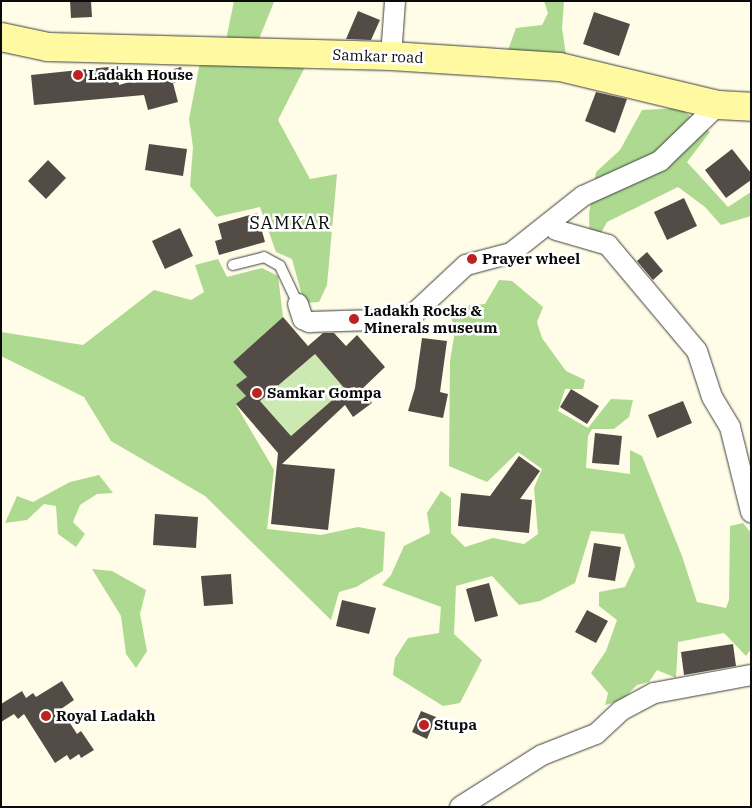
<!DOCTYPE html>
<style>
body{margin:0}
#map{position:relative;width:752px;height:808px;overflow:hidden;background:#fffce7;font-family:"IBM Plex Serif",serif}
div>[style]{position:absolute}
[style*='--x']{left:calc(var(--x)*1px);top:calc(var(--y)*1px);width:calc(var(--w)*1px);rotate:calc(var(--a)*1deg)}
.green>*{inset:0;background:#cbe9b1}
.forest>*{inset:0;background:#adda90}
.building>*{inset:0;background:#534c46}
.roads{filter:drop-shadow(0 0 1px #3d3d3d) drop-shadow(0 0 1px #3d3d3d)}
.lane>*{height:10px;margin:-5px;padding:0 5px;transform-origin:5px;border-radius:5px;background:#fff}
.street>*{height:20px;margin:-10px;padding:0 10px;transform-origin:10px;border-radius:10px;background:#fff}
.secondary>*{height:28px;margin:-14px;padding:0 14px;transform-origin:14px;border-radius:14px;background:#fffaa2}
.dots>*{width:14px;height:14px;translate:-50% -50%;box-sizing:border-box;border:2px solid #fff;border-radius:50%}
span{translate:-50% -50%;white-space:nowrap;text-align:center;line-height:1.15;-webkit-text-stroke:5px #fff;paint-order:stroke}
.street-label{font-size:15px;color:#0a0a0a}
.poi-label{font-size:15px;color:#0a0a0a;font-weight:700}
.left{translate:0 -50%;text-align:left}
.quarter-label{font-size:18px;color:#0a0a0a;letter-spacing:1px}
.frame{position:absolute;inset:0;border:2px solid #0a0a0a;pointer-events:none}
</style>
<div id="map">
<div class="green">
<div style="clip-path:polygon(315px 354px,345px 389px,291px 436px,260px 401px)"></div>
</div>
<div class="forest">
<div style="clip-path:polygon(234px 1px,274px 2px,259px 39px,226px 40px)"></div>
<div style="clip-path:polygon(544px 1px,564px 1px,562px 28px,566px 55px,533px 74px,508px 50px,516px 28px,542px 25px,548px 13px)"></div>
<div style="clip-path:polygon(200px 62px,306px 65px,278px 120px,310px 179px,337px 174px,327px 285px,319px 302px,304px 303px,292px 259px,276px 252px,260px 207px,216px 217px,190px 186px,193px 147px,189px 119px)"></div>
<div style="clip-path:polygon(680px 108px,710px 132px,687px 162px,728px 207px,751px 192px,751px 216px,721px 225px,705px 207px,678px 187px,607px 222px,590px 253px,589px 214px,596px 172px,620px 150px,642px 110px)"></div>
<div style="clip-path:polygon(218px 259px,227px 277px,262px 268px,278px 276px,283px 317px,233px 362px,247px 377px,237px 385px,246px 396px,236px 405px,274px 470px,267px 529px,321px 535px,358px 527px,385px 532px,383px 571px,356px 587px,339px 592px,331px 620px,205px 496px,111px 441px,84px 397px,1px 356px,1px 332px,83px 345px,154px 290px,191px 300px,204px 292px,195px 265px)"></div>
<div style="clip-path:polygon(499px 280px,512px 281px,543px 307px,537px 322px,542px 338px,566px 371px,585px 380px,583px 389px,565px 389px,558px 411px,588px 428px,611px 399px,633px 400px,629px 417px,614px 429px,592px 429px,588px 436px,586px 468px,630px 474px,630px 450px,642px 456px,682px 556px,697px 602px,726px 608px,729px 600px,730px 526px,743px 523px,751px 533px,751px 649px,746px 656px,724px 633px,678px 642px,676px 678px,657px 670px,649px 682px,637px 685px,621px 701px,605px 705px,608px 693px,591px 673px,606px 651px,617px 620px,599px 606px,599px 592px,625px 587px,635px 566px,624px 534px,591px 531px,575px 583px,540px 601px,519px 605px,492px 576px,456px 586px,454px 634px,482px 660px,460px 703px,443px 706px,393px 675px,395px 658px,408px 638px,439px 633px,441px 607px,382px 585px,391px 575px,404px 546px,430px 533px,427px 513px,441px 491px,451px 498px,451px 533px,465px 547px,493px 538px,524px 544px,538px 534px,534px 488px,542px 469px,518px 452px,487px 482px,449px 466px,450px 361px,454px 337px,450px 307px,485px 304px)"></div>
<div style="clip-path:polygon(99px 475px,113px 493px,97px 494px,80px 505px,73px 522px,85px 534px,76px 547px,58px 534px,56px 506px,44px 504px,27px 520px,5px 523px,17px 496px,33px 502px,70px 482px)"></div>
<div style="clip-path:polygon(92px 569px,112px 571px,146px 590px,140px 614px,147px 651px,136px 668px,126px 654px,121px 616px)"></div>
</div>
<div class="building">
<div style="clip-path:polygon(70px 1px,91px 1px,92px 17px,71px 18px)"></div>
<div style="clip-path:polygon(358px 11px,380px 20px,371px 40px,346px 39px)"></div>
<div style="clip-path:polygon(594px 12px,630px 24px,619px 56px,583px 44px)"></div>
<div style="clip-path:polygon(118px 66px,119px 85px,181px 67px,185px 80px,173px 83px,178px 102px,148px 110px,144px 95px,34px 105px,31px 75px)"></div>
<div style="clip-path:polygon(596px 92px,627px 99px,615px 133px,585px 121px)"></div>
<div style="clip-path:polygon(149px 144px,187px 149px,183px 176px,145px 170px)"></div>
<div style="clip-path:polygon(732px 149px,751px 173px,751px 180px,726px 198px,705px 170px)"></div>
<div style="clip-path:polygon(48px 160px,66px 178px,46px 199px,28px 181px)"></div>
<div style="clip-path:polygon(684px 198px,697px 226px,667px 240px,654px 212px)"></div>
<div style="clip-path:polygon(257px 213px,265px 242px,219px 255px,215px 241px,222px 239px,218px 224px)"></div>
<div style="clip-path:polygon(180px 228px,193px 256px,165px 269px,152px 241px)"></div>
<div style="clip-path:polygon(647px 252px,663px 271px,653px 280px,637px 261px)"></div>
<div style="clip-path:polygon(evenodd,283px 317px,308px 346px,323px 333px,334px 333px,346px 346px,357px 335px,385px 367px,362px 389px,372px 403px,353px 417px,345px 405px,282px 464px,335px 469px,328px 530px,271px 524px,278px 453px,236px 404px,246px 396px,236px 385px,247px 377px,233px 362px,283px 317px,315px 354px,345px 389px,291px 436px,260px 401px,315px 354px)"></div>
<div style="clip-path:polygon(422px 338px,447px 341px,440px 392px,448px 394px,443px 418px,408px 411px,415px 388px)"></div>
<div style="clip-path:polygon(571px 389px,599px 406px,587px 424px,560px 407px)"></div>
<div style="clip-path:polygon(683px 401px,692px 423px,657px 438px,648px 415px)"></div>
<div style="clip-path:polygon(595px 433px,622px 436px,619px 465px,592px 463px)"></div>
<div style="clip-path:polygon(519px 456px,540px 471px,520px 499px,532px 500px,529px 533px,458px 526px,461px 493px,490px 496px)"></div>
<div style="clip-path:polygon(155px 514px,198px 517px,196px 548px,153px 545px)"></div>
<div style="clip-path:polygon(594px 543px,621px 547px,615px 581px,588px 577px)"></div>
<div style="clip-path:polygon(231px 574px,233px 604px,204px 606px,201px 576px)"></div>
<div style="clip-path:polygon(489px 583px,498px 616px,475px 622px,466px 589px)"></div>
<div style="clip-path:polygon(342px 600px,376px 608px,369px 634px,336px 626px)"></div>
<div style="clip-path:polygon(587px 610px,608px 621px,596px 643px,575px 632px)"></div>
<div style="clip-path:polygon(733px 644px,736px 666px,684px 675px,681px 652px)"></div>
<div style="clip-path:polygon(62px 681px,74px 700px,61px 709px,77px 734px,81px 731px,94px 750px,81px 758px,79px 754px,70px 760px,67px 755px,55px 763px,24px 714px,18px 719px,14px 714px,1px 722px,1px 704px,22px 691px,26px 698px,33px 693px,36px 697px)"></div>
<div style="clip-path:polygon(421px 711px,436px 717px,427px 739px,412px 732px)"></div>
</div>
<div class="roads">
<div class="lane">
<div style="--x:233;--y:265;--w:32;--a:-14"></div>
<div style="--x:264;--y:257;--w:18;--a:29"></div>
<div style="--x:280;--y:266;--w:42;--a:64.7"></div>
</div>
<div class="street">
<div style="--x:391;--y:56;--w:55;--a:-85.8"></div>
<div style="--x:556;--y:230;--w:54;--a:16.1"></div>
<div style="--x:608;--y:245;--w:138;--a:50"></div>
<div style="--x:697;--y:351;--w:48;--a:71.9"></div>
<div style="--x:712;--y:397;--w:35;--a:59"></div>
<div style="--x:730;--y:427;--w:88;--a:76.1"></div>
<div style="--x:298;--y:304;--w:16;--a:72"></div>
<div style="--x:303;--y:319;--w:7;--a:27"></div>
<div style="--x:309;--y:322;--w:99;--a:-1.7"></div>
<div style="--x:408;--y:319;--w:79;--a:-43"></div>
<div style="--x:466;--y:265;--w:47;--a:-14.9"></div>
<div style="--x:511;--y:253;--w:92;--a:-38.4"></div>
<div style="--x:583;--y:196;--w:85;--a:-24.4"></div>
<div style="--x:660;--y:161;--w:81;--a:-44"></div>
<div style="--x:460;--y:807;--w:97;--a:-32.4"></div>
<div style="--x:542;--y:755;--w:58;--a:-21.3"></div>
<div style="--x:596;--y:734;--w:35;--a:-43"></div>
<div style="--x:622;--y:710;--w:36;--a:-28"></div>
<div style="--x:654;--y:693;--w:99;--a:-10.5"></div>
</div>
<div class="secondary">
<div style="--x:1;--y:37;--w:48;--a:12"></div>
<div style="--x:48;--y:47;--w:343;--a:1.5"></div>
<div style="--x:391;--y:56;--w:169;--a:3.7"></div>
<div style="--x:560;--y:67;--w:163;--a:13.5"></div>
<div style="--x:718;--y:105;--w:33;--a:3"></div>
</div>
</div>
<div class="dots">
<div style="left:78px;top:75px;background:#bb2321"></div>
<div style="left:472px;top:259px;background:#bb2321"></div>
<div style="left:354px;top:319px;background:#bb2321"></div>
<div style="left:257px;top:393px;background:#bb2321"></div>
<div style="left:46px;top:716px;background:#bb2321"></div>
<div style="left:424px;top:725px;background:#bb2321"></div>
</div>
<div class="street-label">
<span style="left:378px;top:56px;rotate:2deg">Samkar road</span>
</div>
<div class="poi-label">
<span class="left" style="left:88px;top:75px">Ladakh House</span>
<span class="left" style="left:482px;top:259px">Prayer wheel</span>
<span class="left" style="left:364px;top:319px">Ladakh Rocks &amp;<br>Minerals museum</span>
<span class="left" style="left:267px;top:393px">Samkar Gompa</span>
<span class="left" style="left:56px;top:716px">Royal Ladakh</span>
<span class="left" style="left:434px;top:725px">Stupa</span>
</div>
<div class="quarter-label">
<span style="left:290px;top:223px">SAMKAR</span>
</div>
<div class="frame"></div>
</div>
